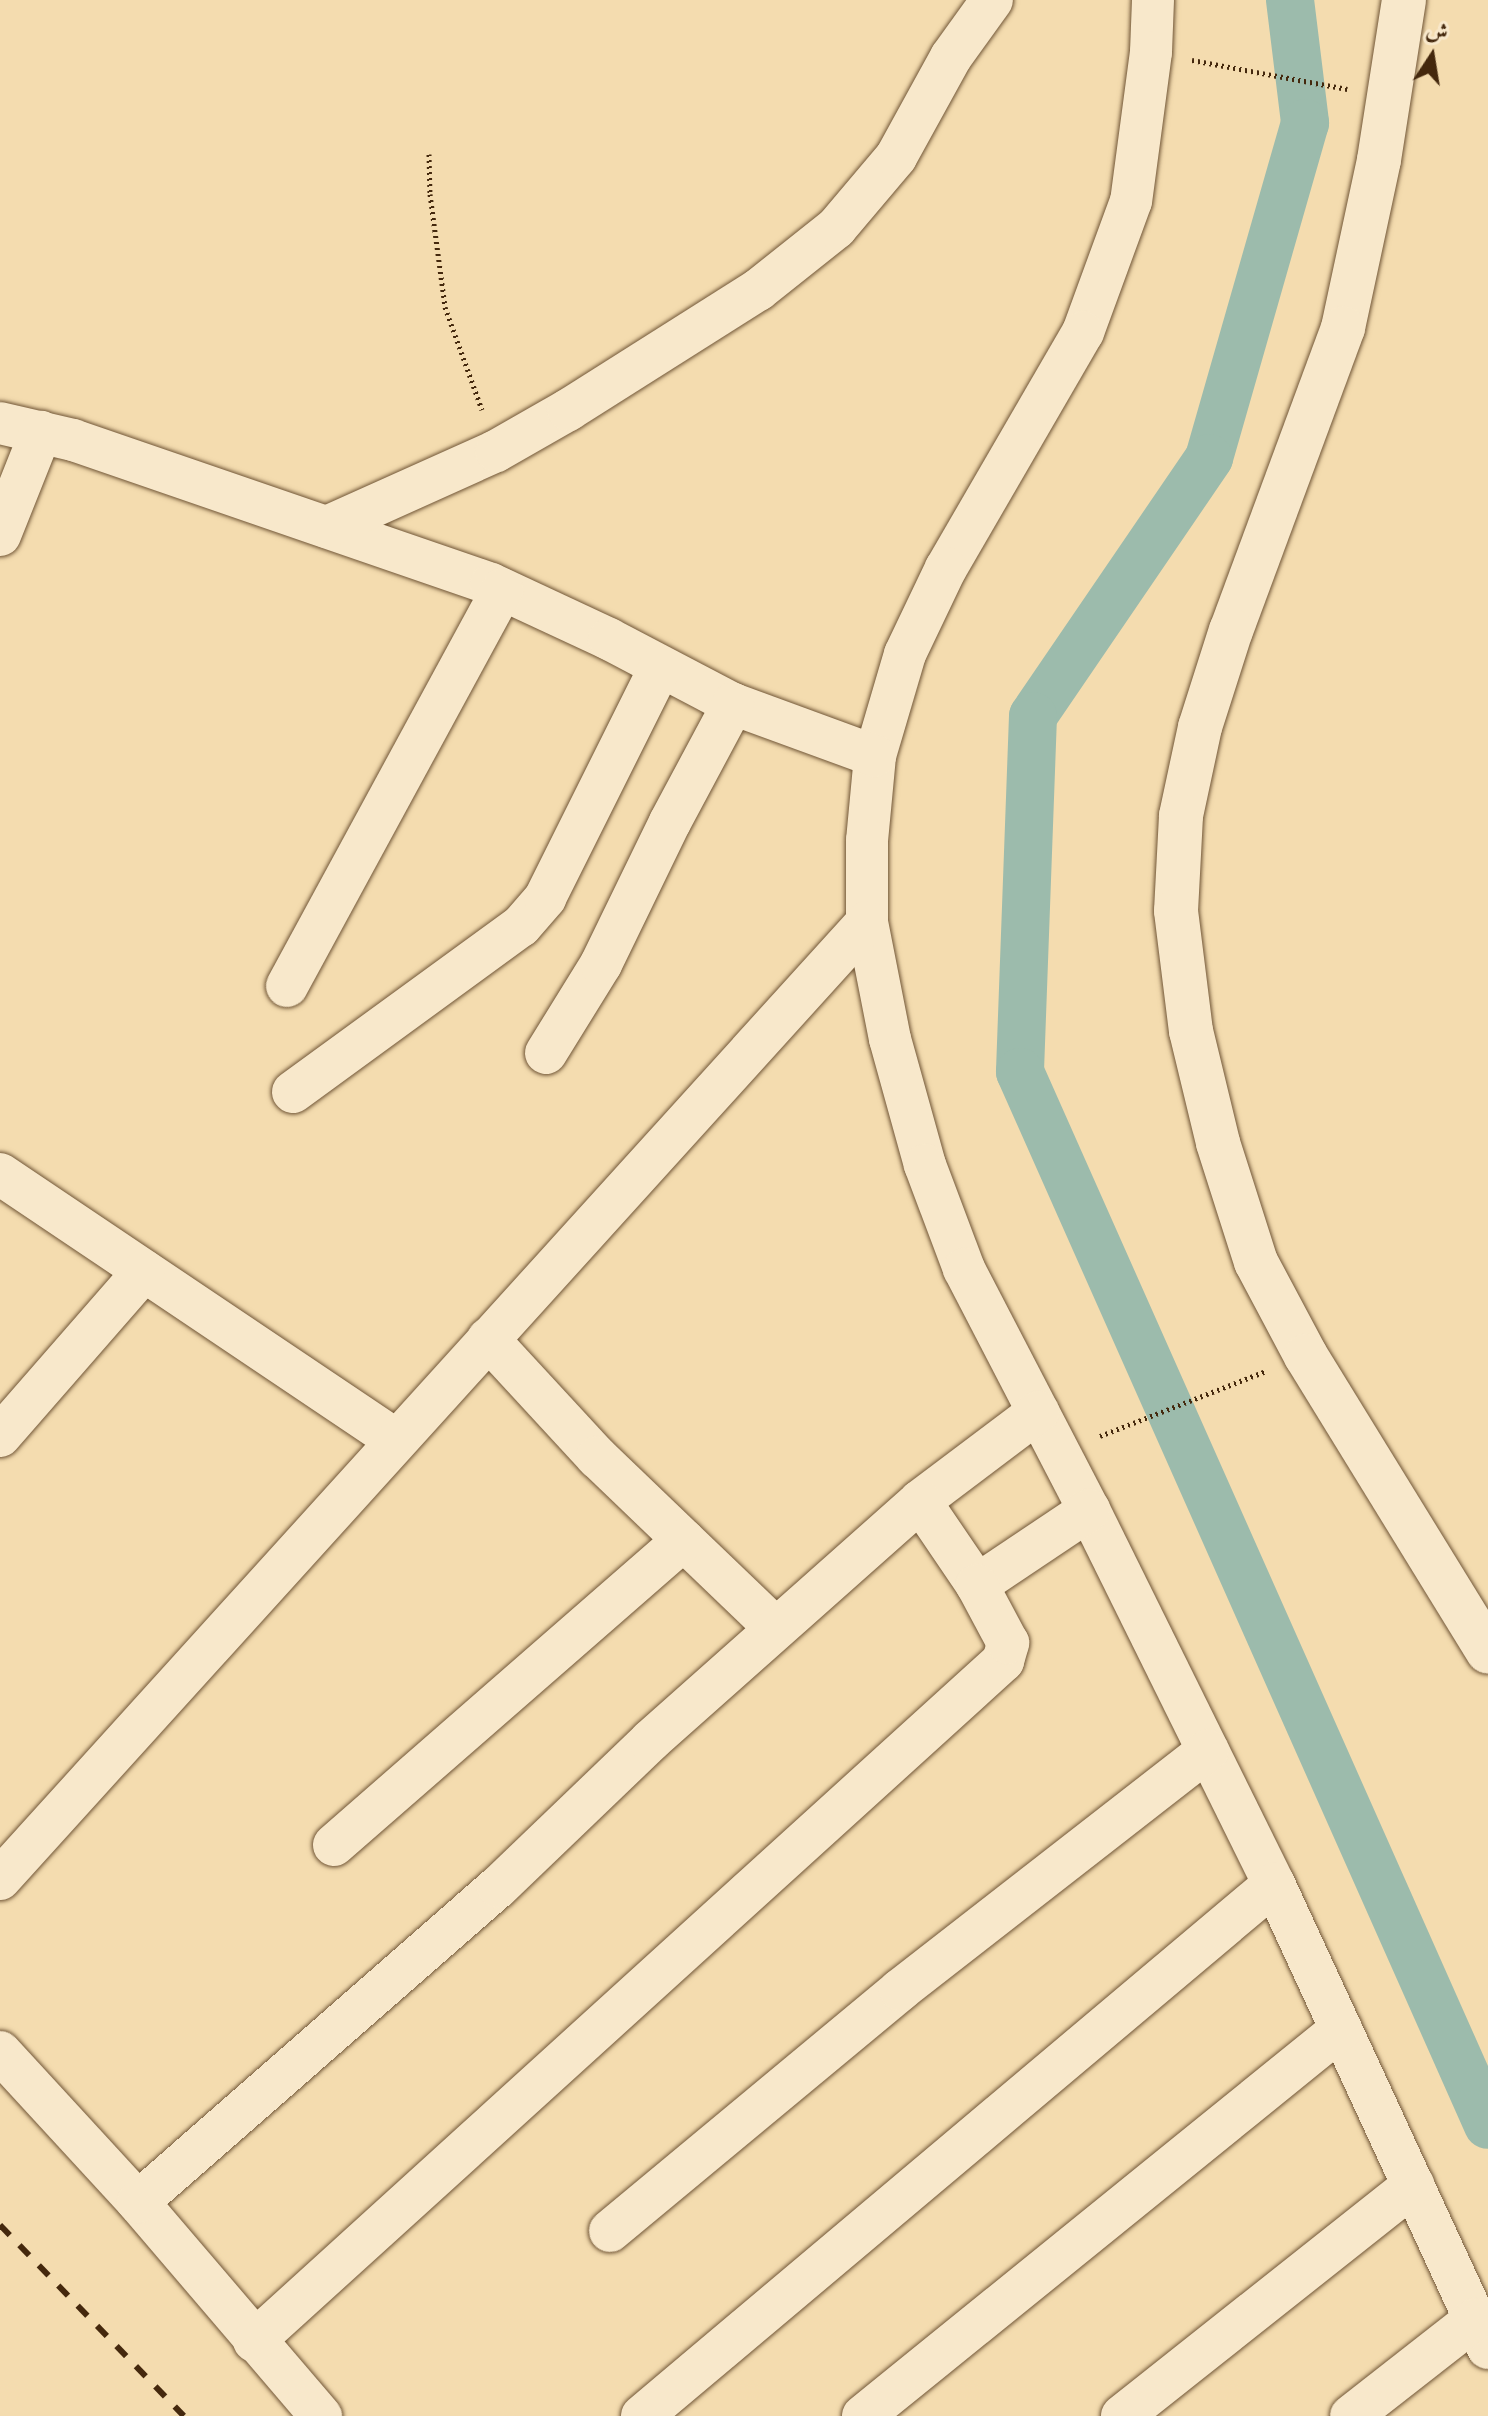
<!DOCTYPE html>
<meta charset="utf-8">
<style>
body{margin:0}
#map{position:relative;width:1488px;height:2416px;overflow:hidden;background:#f4dcaf;font-family:"IM FELL English",Amiri,serif}
div>[style]{position:absolute}
[style*='--x']{left:calc(var(--x)*1px);top:calc(var(--y)*1px);width:calc(var(--w)*1px);rotate:calc(var(--a)*1deg)}
.canal>*{height:48px;margin:-24px;padding:0 24px;transform-origin:24px;border-radius:24px;background:#9cbbac}
.path>*{height:5px;margin-top:-2.5px;transform-origin:0;background:repeating-linear-gradient(90deg,#44280d 0 2px,transparent 0 6px)}
.roads{filter:drop-shadow(0 0 2px #705536) drop-shadow(0 0 2px #705536)}
.minor>*{height:42px;margin:-21px;padding:0 21px;transform-origin:21px;border-radius:21px;background:#f8e8cb}
.tertiary>*{height:44px;margin:-22px;padding:0 22px;transform-origin:22px;border-radius:22px;background:#f8e8cb}
.rail>*{height:6px;margin-top:-3px;transform-origin:0;background:repeating-linear-gradient(90deg,#44280d 0 14px,transparent 0 28px)}
span{translate:-50% -50%;white-space:nowrap;text-align:center;line-height:1.15;-webkit-text-stroke:8px #f8e8cb;paint-order:stroke}
.north{position:absolute;left:1392px;top:16px;width:80px;height:80px;-webkit-text-stroke:6px #f8e8cb;paint-order:stroke;rotate:12deg;font-size:22px;font-weight:700;line-height:32px;text-align:center;color:#44280d}
.north::after{content:'';display:block;margin:auto;width:28px;height:36px;background:#44280d;clip-path:polygon(50% 0,100% 100%,50% 72%,0 100%)}
</style>
<div id="map">
<div class="canal">
<div style="--x:1290;--y:0;--w:124;--a:83"></div>
<div style="--x:1305;--y:123;--w:348;--a:106"></div>
<div style="--x:1209;--y:458;--w:312;--a:124.3"></div>
<div style="--x:1033;--y:716;--w:356;--a:92.1"></div>
<div style="--x:1020;--y:1072;--w:1152;--a:66.04"></div>
</div>
<div class="path">
<div style="--x:1192;--y:60;--w:158;--a:10.6"></div>
<div style="--x:429;--y:154;--w:40;--a:88.6"></div>
<div style="--x:430;--y:194;--w:114;--a:82.4"></div>
<div style="--x:445;--y:307;--w:109;--a:70.2"></div>
<div style="--x:1100;--y:1436;--w:178;--a:-21.4"></div>
</div>
<div class="roads">
<div class="minor">
<div style="--x:1153;--y:0;--w:52;--a:92.2"></div>
<div style="--x:1151;--y:52;--w:150;--a:97.6"></div>
<div style="--x:1131;--y:201;--w:140;--a:110.1"></div>
<div style="--x:1083;--y:332;--w:273;--a:120.1"></div>
<div style="--x:946;--y:568;--w:95;--a:115.5"></div>
<div style="--x:905;--y:654;--w:106;--a:106.4"></div>
<div style="--x:875;--y:756;--w:84;--a:95.4"></div>
<div style="--x:867;--y:840;--w:82;--a:90"></div>
<div style="--x:867;--y:922;--w:119;--a:78.9"></div>
<div style="--x:890;--y:1039;--w:131;--a:74.5"></div>
<div style="--x:925;--y:1165;--w:111;--a:69.4"></div>
<div style="--x:964;--y:1269;--w:271;--a:62.6"></div>
<div style="--x:1089;--y:1510;--w:417;--a:63.7"></div>
<div style="--x:1274;--y:1884;--w:511;--a:65.24"></div>
<div style="--x:0;--y:423;--w:75;--a:13.1"></div>
<div style="--x:73;--y:440;--w:442;--a:19"></div>
<div style="--x:491;--y:584;--w:130;--a:25"></div>
<div style="--x:609;--y:639;--w:140;--a:27.7"></div>
<div style="--x:733;--y:704;--w:151;--a:20.1"></div>
<div style="--x:327;--y:527;--w:185;--a:-24.2"></div>
<div style="--x:496;--y:451;--w:83;--a:-29.7"></div>
<div style="--x:568;--y:410;--w:225;--a:-32.3"></div>
<div style="--x:758;--y:290;--w:100;--a:-38.5"></div>
<div style="--x:836;--y:228;--w:93;--a:-49.8"></div>
<div style="--x:896;--y:157;--w:114;--a:-61.2"></div>
<div style="--x:951;--y:57;--w:70;--a:-54.3"></div>
<div style="--x:0;--y:535;--w:111;--a:-68.3"></div>
<div style="--x:287;--y:986;--w:451;--a:-61.5"></div>
<div style="--x:546;--y:1053;--w:105;--a:-58.3"></div>
<div style="--x:601;--y:964;--w:158;--a:-64.1"></div>
<div style="--x:670;--y:822;--w:134;--a:-61.9"></div>
<div style="--x:293;--y:1092;--w:282;--a:-36.1"></div>
<div style="--x:521;--y:926;--w:37;--a:-49"></div>
<div style="--x:545;--y:898;--w:258;--a:-63.5"></div>
<div style="--x:0;--y:1174;--w:476;--a:33.9"></div>
<div style="--x:488;--y:1339;--w:161;--a:47.3"></div>
<div style="--x:597;--y:1457;--w:245;--a:43.8"></div>
<div style="--x:0;--y:1436;--w:219;--a:-48.9"></div>
<div style="--x:920;--y:1501;--w:148;--a:-37"></div>
<div style="--x:334;--y:1845;--w:464;--a:-41.1"></div>
<div style="--x:0;--y:1879;--w:1291;--a:-47.82"></div>
<div style="--x:0;--y:2052;--w:204;--a:47.4"></div>
<div style="--x:138;--y:2202;--w:282;--a:49.5"></div>
<div style="--x:138;--y:2202;--w:478;--a:-41.2"></div>
<div style="--x:498;--y:1887;--w:211;--a:-43.8"></div>
<div style="--x:650;--y:1741;--w:361;--a:-41.6"></div>
<div style="--x:920;--y:1501;--w:102;--a:55.8"></div>
<div style="--x:977;--y:1585;--w:135;--a:-33.8"></div>
<div style="--x:610;--y:2231;--w:377;--a:-39.7"></div>
<div style="--x:900;--y:1990;--w:390;--a:-37.9"></div>
<div style="--x:254;--y:2341;--w:1012;--a:-42.24"></div>
<div style="--x:1003;--y:1661;--w:19;--a:-74"></div>
<div style="--x:1008;--y:1643;--w:66;--a:-118.1"></div>
<div style="--x:642;--y:2416;--w:826;--a:-40.09"></div>
<div style="--x:863;--y:2416;--w:615;--a:-38.99"></div>
<div style="--x:1122;--y:2416;--w:372;--a:-38.4"></div>
<div style="--x:1351;--y:2416;--w:157;--a:-38"></div>
</div>
<div class="tertiary">
<div style="--x:1404;--y:0;--w:162;--a:98.9"></div>
<div style="--x:1379;--y:160;--w:172;--a:102.1"></div>
<div style="--x:1343;--y:328;--w:322;--a:110.3"></div>
<div style="--x:1231;--y:630;--w:102;--a:107.7"></div>
<div style="--x:1200;--y:727;--w:91;--a:102.1"></div>
<div style="--x:1181;--y:816;--w:95;--a:93"></div>
<div style="--x:1176;--y:911;--w:121;--a:82.9"></div>
<div style="--x:1191;--y:1031;--w:115;--a:76.4"></div>
<div style="--x:1218;--y:1143;--w:125;--a:72.3"></div>
<div style="--x:1256;--y:1262;--w:106;--a:62"></div>
<div style="--x:1306;--y:1356;--w:347;--a:58.4"></div>
</div>
</div>
<div class="rail">
<div style="--x:0;--y:2225;--w:265;--a:46.1"></div>
</div>
<div class="north">ش</div>
</div>
